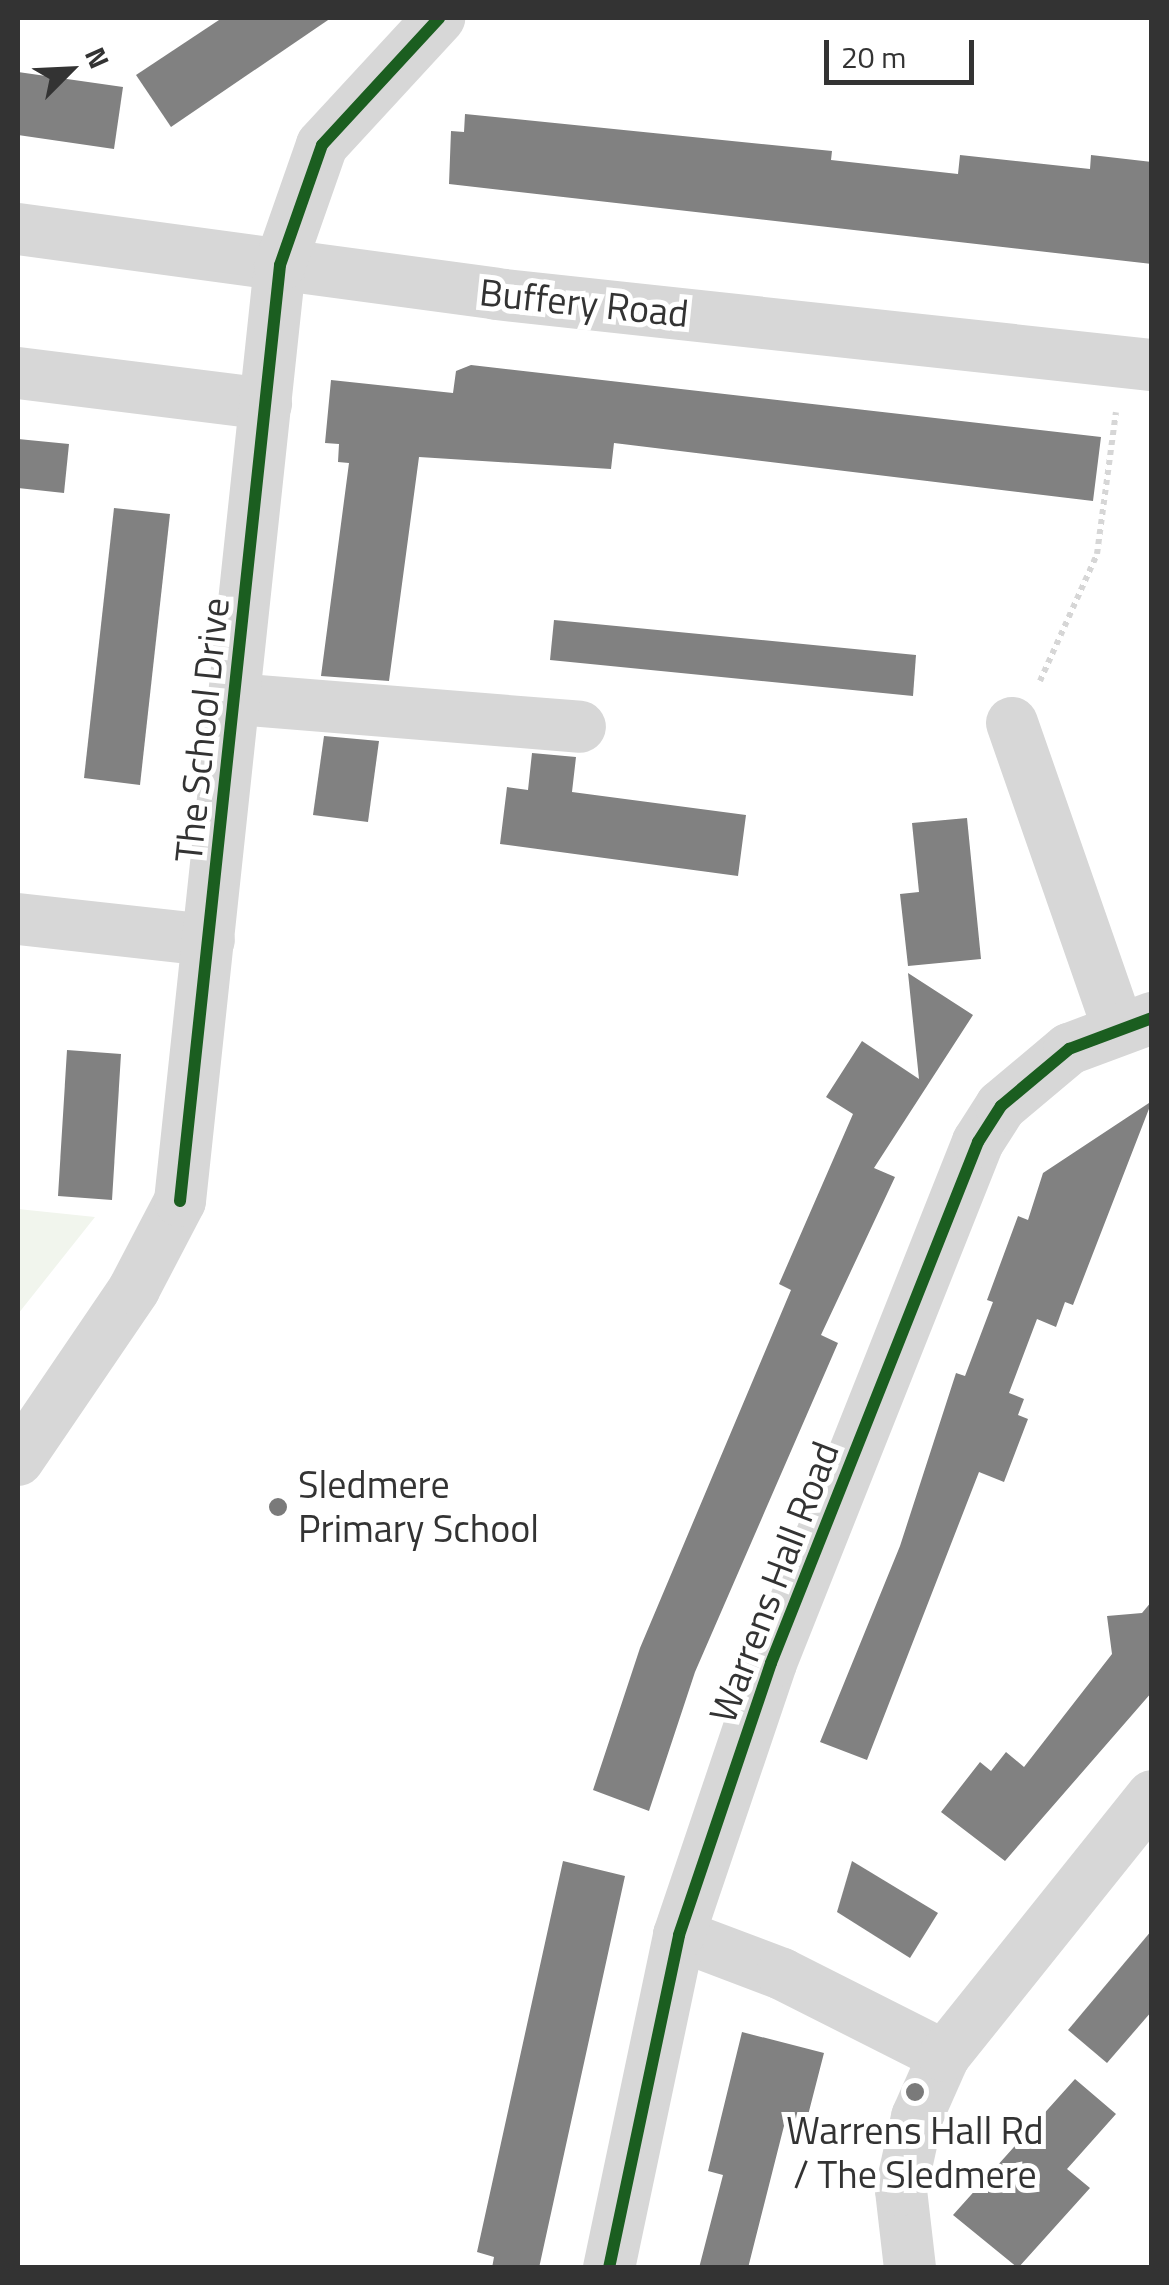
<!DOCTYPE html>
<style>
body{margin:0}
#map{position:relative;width:1169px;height:2285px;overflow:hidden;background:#fff;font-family:"Titillium Web",sans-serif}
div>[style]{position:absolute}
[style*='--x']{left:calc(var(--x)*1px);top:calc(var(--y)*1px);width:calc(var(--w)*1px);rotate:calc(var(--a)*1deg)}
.green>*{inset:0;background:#f1f5ed}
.building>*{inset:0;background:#818181}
.path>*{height:6px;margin-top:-3px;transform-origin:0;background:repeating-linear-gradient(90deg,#d6d6d6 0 5px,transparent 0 10px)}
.minor>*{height:52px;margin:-26px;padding:0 26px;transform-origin:26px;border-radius:26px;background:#d7d7d7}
.cycleway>*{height:12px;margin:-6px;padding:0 6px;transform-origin:6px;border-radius:6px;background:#1b5e20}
.dots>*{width:28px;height:28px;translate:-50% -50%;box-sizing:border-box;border:5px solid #fff;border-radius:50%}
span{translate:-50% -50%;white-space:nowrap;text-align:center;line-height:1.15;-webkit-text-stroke:10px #fff;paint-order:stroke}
.street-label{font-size:38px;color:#333}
.poi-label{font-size:38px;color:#333}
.left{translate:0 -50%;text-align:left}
.frame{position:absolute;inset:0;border:20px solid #333;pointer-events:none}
.north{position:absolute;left:20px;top:20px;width:100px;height:100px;-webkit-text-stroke:8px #fff;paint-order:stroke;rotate:66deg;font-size:28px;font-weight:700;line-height:40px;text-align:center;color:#333}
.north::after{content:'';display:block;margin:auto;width:35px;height:45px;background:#333;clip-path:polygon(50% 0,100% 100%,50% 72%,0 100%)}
.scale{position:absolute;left:824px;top:40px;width:150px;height:45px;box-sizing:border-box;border:5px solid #333;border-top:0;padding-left:12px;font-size:30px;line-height:35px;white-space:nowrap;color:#333;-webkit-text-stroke:8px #fff;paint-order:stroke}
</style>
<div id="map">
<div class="green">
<div style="clip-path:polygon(18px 1209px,95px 1217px,18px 1314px)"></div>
</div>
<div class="building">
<div style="clip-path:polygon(222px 18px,331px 18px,171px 127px,136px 75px)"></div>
<div style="clip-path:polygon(18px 72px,123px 87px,114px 149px,18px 135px)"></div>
<div style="clip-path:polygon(465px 114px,832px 151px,831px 160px,958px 174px,960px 155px,1090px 169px,1091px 155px,1152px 162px,1152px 264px,449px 184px,451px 131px,464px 132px)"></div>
<div style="clip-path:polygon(471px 365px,1101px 437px,1093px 501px,614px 443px,611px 469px,419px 457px,389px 681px,321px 676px,349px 463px,338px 462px,339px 444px,325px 443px,331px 380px,453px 393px,456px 371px)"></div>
<div style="clip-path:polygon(18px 439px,69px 444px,64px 493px,18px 488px)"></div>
<div style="clip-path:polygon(114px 508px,170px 514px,140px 785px,84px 778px)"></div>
<div style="clip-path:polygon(554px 620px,916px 655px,913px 696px,550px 660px)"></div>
<div style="clip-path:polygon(324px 736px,379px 741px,368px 822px,313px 815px)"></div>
<div style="clip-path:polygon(532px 753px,576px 757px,572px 792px,746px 815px,738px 876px,500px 844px,507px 787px,528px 790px)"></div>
<div style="clip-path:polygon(967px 818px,981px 959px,908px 966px,900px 894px,919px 892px,912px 823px)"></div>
<div style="clip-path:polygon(908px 973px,973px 1015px,874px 1168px,895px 1177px,821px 1335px,838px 1343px,695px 1672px,649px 1811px,593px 1790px,640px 1648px,791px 1290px,779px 1284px,853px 1114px,826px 1097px,862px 1041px,919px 1079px)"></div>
<div style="clip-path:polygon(67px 1050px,121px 1054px,112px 1200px,58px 1196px)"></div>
<div style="clip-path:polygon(1152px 1101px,1073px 1305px,1065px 1302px,1056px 1327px,1037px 1319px,1009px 1393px,1024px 1399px,1018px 1415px,1028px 1419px,1004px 1482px,979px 1472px,867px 1760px,820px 1742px,900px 1546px,956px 1373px,965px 1376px,993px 1302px,987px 1300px,1018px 1216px,1028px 1220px,1043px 1173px)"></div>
<div style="clip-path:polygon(1152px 1601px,1152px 1692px,1005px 1861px,941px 1812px,980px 1762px,991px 1771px,1006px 1752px,1024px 1767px,1112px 1654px,1107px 1616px,1142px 1613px)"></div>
<div style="clip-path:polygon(563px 1861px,625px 1876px,539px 2268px,492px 2268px,494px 2257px,477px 2252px)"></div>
<div style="clip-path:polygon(852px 1861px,938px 1913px,910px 1958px,837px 1912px)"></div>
<div style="clip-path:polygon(1152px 1930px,1152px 2011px,1107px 2063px,1068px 2030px)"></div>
<div style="clip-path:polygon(742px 2032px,824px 2053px,806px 2123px,786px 2118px,748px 2268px,699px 2268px,723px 2175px,708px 2171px)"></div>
<div style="clip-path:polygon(1075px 2079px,1116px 2114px,1067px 2169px,1090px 2188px,1018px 2268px,953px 2215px)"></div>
</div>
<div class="path">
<div style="--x:1040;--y:681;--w:139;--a:-65.8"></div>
<div style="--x:1097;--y:554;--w:143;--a:-82.4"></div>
</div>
<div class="minor">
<div style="--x:18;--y:229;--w:482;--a:7.7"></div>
<div style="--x:496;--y:294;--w:660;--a:6.18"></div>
<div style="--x:18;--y:373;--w:250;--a:7.1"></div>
<div style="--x:235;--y:699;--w:346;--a:4.6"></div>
<div style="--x:1012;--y:723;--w:322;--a:70.8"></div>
<div style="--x:18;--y:919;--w:192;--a:6.3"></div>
<div style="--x:18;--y:1460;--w:207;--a:-55.8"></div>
<div style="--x:134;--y:1289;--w:99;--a:-62.4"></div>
<div style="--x:180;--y:1201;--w:941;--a:-83.9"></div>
<div style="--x:280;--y:265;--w:127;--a:-70.7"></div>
<div style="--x:322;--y:145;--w:173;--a:-47.3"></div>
<div style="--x:679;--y:1935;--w:110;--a:20.7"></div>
<div style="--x:782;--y:1974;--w:182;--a:26.8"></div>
<div style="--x:609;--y:2268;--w:340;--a:-78.1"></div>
<div style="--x:679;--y:1935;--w:287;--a:-71.3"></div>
<div style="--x:771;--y:1663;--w:561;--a:-68.33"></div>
<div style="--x:978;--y:1142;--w:43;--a:-57.4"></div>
<div style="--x:1001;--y:1106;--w:89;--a:-40"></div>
<div style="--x:1069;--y:1049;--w:89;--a:-20.5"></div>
<div style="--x:910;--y:2268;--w:79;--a:-96.6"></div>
<div style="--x:901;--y:2190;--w:75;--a:-77.6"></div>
<div style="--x:917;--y:2117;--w:67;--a:-66.1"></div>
<div style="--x:944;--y:2056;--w:333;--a:-51.3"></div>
</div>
<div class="cycleway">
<div style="--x:180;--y:1201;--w:941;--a:-83.9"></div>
<div style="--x:280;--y:265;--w:127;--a:-70.7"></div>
<div style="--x:322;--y:145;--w:173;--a:-47.3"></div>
<div style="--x:609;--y:2268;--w:340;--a:-78.1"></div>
<div style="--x:679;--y:1935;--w:287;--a:-71.3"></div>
<div style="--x:771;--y:1663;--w:561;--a:-68.33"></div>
<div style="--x:978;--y:1142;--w:43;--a:-57.4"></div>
<div style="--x:1001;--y:1106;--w:89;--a:-40"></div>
<div style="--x:1069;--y:1049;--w:89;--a:-20.5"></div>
</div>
<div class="dots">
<div style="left:278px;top:1507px;background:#7a7a7a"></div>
<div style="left:915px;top:2092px;background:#7a7a7a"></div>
</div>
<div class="street-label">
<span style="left:584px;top:303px;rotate:6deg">Buffery Road</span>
<span style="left:202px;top:730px;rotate:-84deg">The School Drive</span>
<span style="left:774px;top:1582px;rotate:-69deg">Warrens Hall Road</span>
</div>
<div class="poi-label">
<span class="left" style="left:298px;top:1507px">Sledmere<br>Primary School</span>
<span style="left:915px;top:2153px">Warrens Hall Rd<br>/ The Sledmere</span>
</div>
<div class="frame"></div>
<div class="north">N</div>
<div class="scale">20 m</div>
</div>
